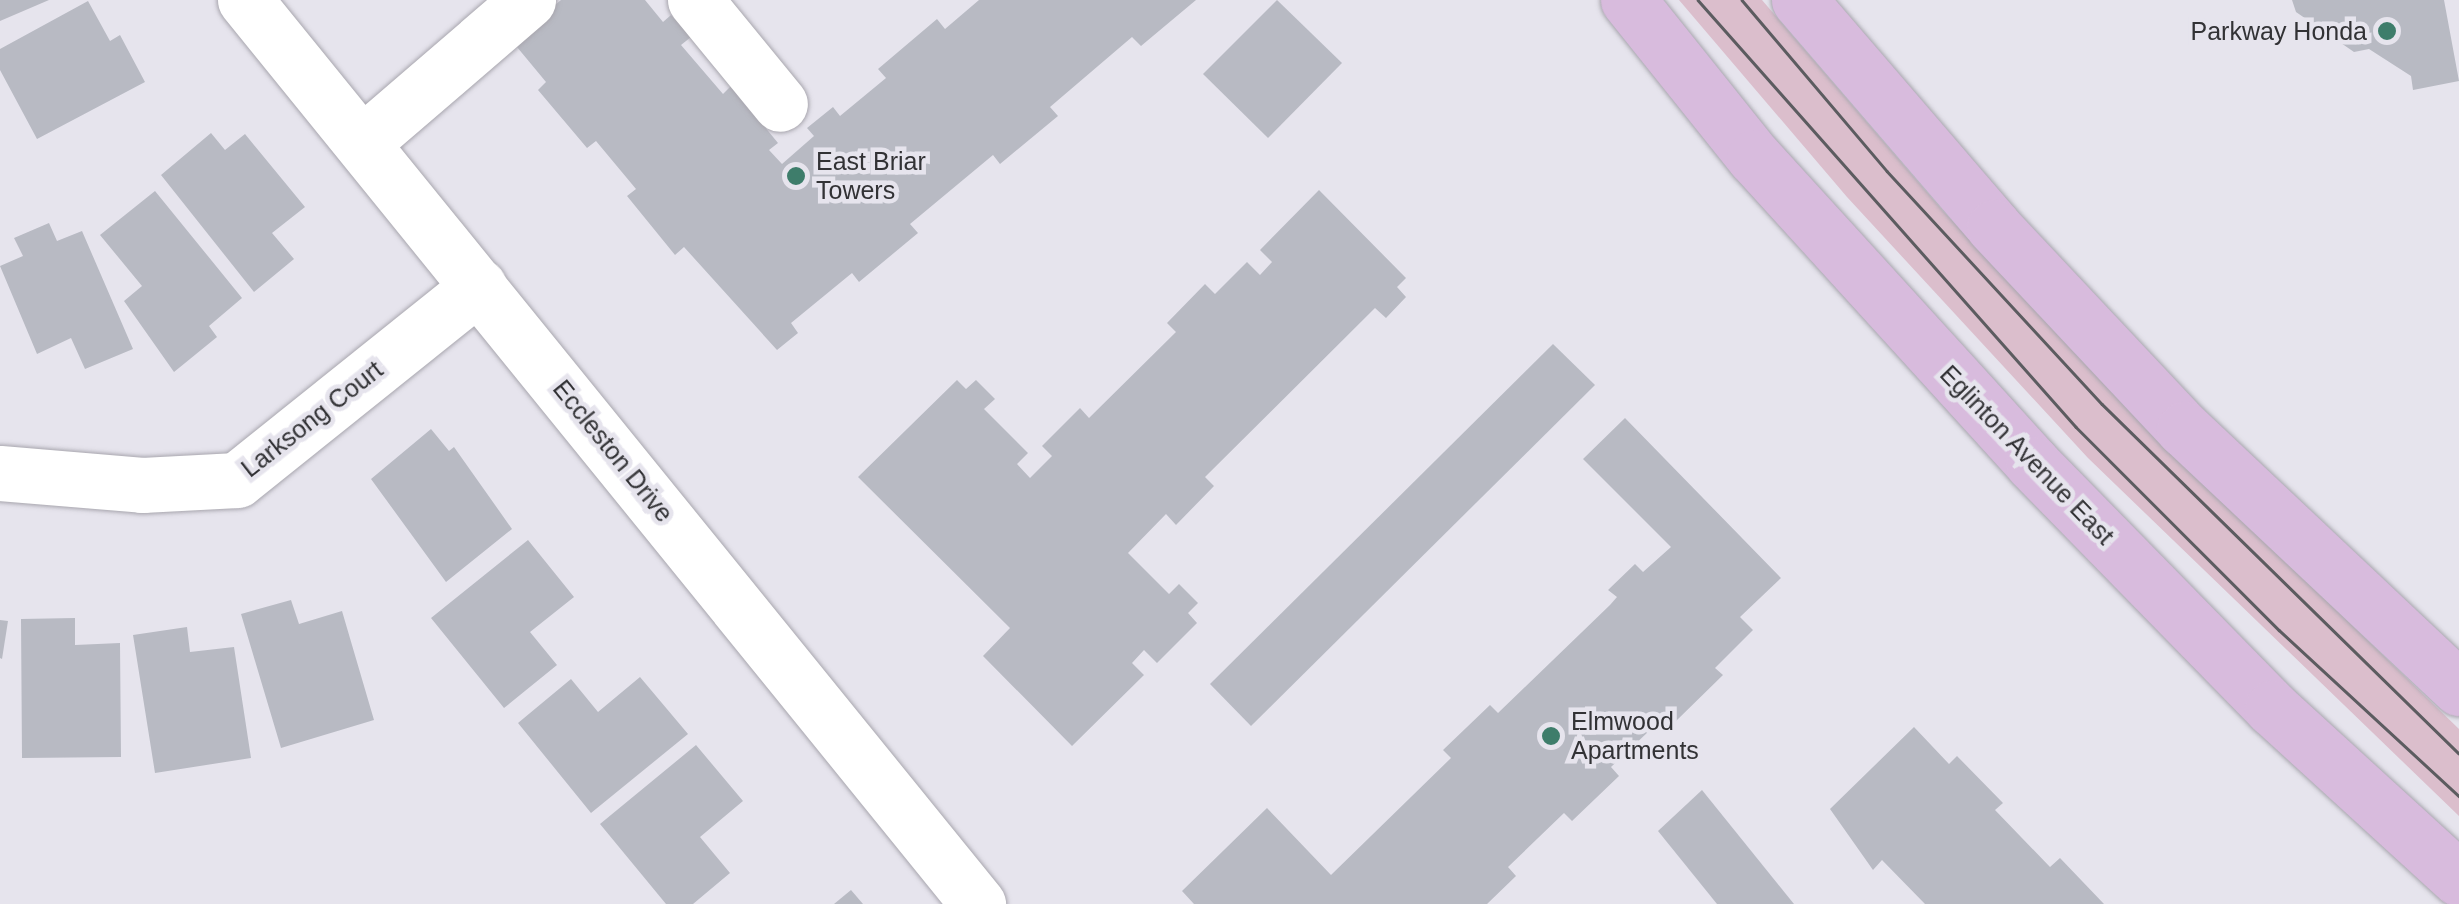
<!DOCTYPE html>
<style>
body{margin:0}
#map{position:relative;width:2459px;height:904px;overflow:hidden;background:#e6e4ed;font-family:Helvetica,sans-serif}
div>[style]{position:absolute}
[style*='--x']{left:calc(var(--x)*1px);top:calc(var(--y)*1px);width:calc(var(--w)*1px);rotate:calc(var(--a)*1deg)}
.green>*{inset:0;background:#dbbecc}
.building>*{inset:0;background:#b8bac3}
.roads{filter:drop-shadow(0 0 2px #a8a6ae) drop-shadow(0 0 2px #a8a6ae)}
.minor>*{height:55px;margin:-27.5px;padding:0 27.5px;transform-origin:27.5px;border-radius:27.5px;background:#fff}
.major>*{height:55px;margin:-27.5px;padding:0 27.5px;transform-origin:27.5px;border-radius:27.5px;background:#d8bbdd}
.tram>*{height:2.5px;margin:-1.25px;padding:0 1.25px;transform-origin:1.25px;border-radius:1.25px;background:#5c5c60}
.dots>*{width:28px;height:28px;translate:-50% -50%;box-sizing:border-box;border:5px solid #e6e4ed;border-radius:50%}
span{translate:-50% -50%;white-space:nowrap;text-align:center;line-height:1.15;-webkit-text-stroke:9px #e6e4ed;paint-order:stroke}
.poi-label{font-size:25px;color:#323235}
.right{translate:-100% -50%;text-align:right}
.left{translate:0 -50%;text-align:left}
.street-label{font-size:25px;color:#323235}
</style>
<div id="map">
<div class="green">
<div style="clip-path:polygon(1679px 0,1762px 0,1943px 211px,2129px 409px,2459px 729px,2459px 816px,2088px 458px,1847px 197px)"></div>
</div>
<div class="building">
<div style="clip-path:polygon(0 0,49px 0,0 21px)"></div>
<div style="clip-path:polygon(561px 0,645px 0,663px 22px,671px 15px,691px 37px,681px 45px,723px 94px,731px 86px,778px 143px,769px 150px,782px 164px,814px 136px,807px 128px,833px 107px,840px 116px,886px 78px,878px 69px,937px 19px,945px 29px,979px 0,1196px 0,1141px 46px,1132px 37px,1050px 107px,1058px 116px,1000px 164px,993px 155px,910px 224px,918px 233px,859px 282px,852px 273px,791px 323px,798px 333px,777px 350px,684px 247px,675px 255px,627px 196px,636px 189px,596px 141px,587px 148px,538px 90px,546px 82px,512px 41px)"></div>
<div style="clip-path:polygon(1277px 0,1342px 63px,1268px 138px,1203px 74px)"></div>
<div style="clip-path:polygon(2292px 0,2444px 0,2459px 81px,2413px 90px,2411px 76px,2369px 49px,2354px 52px,2296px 12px)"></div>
<div style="clip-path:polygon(88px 1px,110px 41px,120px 35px,145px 82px,37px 139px,0 70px,0 49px)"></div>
<div style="clip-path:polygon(211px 133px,225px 150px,245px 134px,305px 207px,272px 233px,294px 259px,254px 292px,161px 175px)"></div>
<div style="clip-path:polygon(1319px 190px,1406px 278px,1397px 287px,1406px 297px,1386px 318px,1375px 308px,1205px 477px,1214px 486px,1176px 525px,1166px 514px,1128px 553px,1169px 594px,1179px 584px,1198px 603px,1188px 613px,1197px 623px,1157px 663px,1144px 650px,1132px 663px,1144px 675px,1072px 746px,983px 656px,1010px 628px,858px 477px,957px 380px,966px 389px,976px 380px,995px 399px,984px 409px,1028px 453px,1017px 464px,1030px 478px,1052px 456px,1042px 446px,1080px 408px,1089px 418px,1176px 332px,1167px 323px,1205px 284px,1215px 294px,1247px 262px,1260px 275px,1272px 262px,1260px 250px)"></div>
<div style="clip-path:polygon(155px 191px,242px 298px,209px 326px,217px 337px,174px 372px,124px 301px,142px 286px,100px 235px)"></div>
<div style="clip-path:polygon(49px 223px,57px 241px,82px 231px,133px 349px,85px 369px,71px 338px,37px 354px,0 266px,23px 256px,14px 238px)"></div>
<div style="clip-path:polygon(1553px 344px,1595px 385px,1251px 726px,1210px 684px)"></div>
<div style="clip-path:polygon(1625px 418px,1781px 578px,1740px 617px,1753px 630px,1715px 668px,1723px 675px,1676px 721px,1668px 713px,1611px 767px,1619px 776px,1572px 821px,1564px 813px,1508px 867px,1516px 876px,1487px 904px,1194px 904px,1182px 891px,1267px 808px,1331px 875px,1451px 758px,1443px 750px,1490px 705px,1498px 713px,1610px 605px,1617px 597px,1608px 590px,1635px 564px,1643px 572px,1671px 547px,1583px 459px)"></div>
<div style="clip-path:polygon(431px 429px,449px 451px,454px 447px,512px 529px,446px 582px,371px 479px)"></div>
<div style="clip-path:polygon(528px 540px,574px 597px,530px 632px,557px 665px,504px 708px,431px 618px)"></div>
<div style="clip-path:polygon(291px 600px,299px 624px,342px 611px,374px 720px,281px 748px,241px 614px)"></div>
<div style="clip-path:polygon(75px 618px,75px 645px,120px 643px,121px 757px,22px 758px,21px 619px)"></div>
<div style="clip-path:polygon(0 620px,8px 621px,2px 659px,0 658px)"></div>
<div style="clip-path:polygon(187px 627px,190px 652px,234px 647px,251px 758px,155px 773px,133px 635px)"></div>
<div style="clip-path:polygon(640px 677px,688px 734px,591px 813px,518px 723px,571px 679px,598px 712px)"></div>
<div style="clip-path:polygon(1914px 727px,1949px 764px,1957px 756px,2003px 803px,1995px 810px,2050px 867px,2060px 858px,2104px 904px,1925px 904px,1882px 860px,1873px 870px,1830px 809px)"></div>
<div style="clip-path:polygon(696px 745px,743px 801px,700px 837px,730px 873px,693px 904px,666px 904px,600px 824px)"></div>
<div style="clip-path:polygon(1702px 790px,1794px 904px,1717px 904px,1658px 831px)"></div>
<div style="clip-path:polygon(851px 890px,863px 904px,834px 904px)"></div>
</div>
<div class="roads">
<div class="minor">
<div style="--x:245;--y:0;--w:1164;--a:50.96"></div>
<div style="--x:695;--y:0;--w:134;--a:50.7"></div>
<div style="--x:362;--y:143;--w:219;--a:-40.7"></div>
<div style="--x:0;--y:473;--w:143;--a:4.8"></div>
<div style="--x:142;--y:485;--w:95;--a:-3"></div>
<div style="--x:237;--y:480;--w:310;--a:-38.7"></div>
</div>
<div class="major">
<div style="--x:1628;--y:0;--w:201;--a:51.3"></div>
<div style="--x:1754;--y:157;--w:415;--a:47.7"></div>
<div style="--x:2033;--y:464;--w:342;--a:45.6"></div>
<div style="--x:2272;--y:708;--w:253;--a:42.4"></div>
<div style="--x:1799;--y:0;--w:299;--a:49.3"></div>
<div style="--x:1994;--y:227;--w:277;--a:46.8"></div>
<div style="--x:2184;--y:429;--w:378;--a:43.3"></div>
</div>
</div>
<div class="tram">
<div style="--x:1698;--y:0;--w:570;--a:48.48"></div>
<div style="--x:2076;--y:427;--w:287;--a:45"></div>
<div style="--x:2279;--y:630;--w:245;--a:42.7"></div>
<div style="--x:1742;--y:0;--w:224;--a:49.7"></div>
<div style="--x:1887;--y:171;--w:317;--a:47.3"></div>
<div style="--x:2102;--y:404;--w:499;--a:44.4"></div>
</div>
<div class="dots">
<div style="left:2387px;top:31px;background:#3e7d6b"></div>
<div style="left:796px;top:176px;background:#3e7d6b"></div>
<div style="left:1551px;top:736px;background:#3e7d6b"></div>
</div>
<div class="poi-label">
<span class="right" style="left:2367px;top:31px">Parkway Honda</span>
<span class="left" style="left:816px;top:176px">East Briar<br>Towers</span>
<span class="left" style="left:1571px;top:736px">Elmwood<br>Apartments</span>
</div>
<div class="street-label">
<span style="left:312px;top:419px;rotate:-38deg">Larksong Court</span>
<span style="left:613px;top:451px;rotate:51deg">Eccleston Drive</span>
<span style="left:2027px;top:455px;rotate:46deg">Eglinton Avenue East</span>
</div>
</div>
